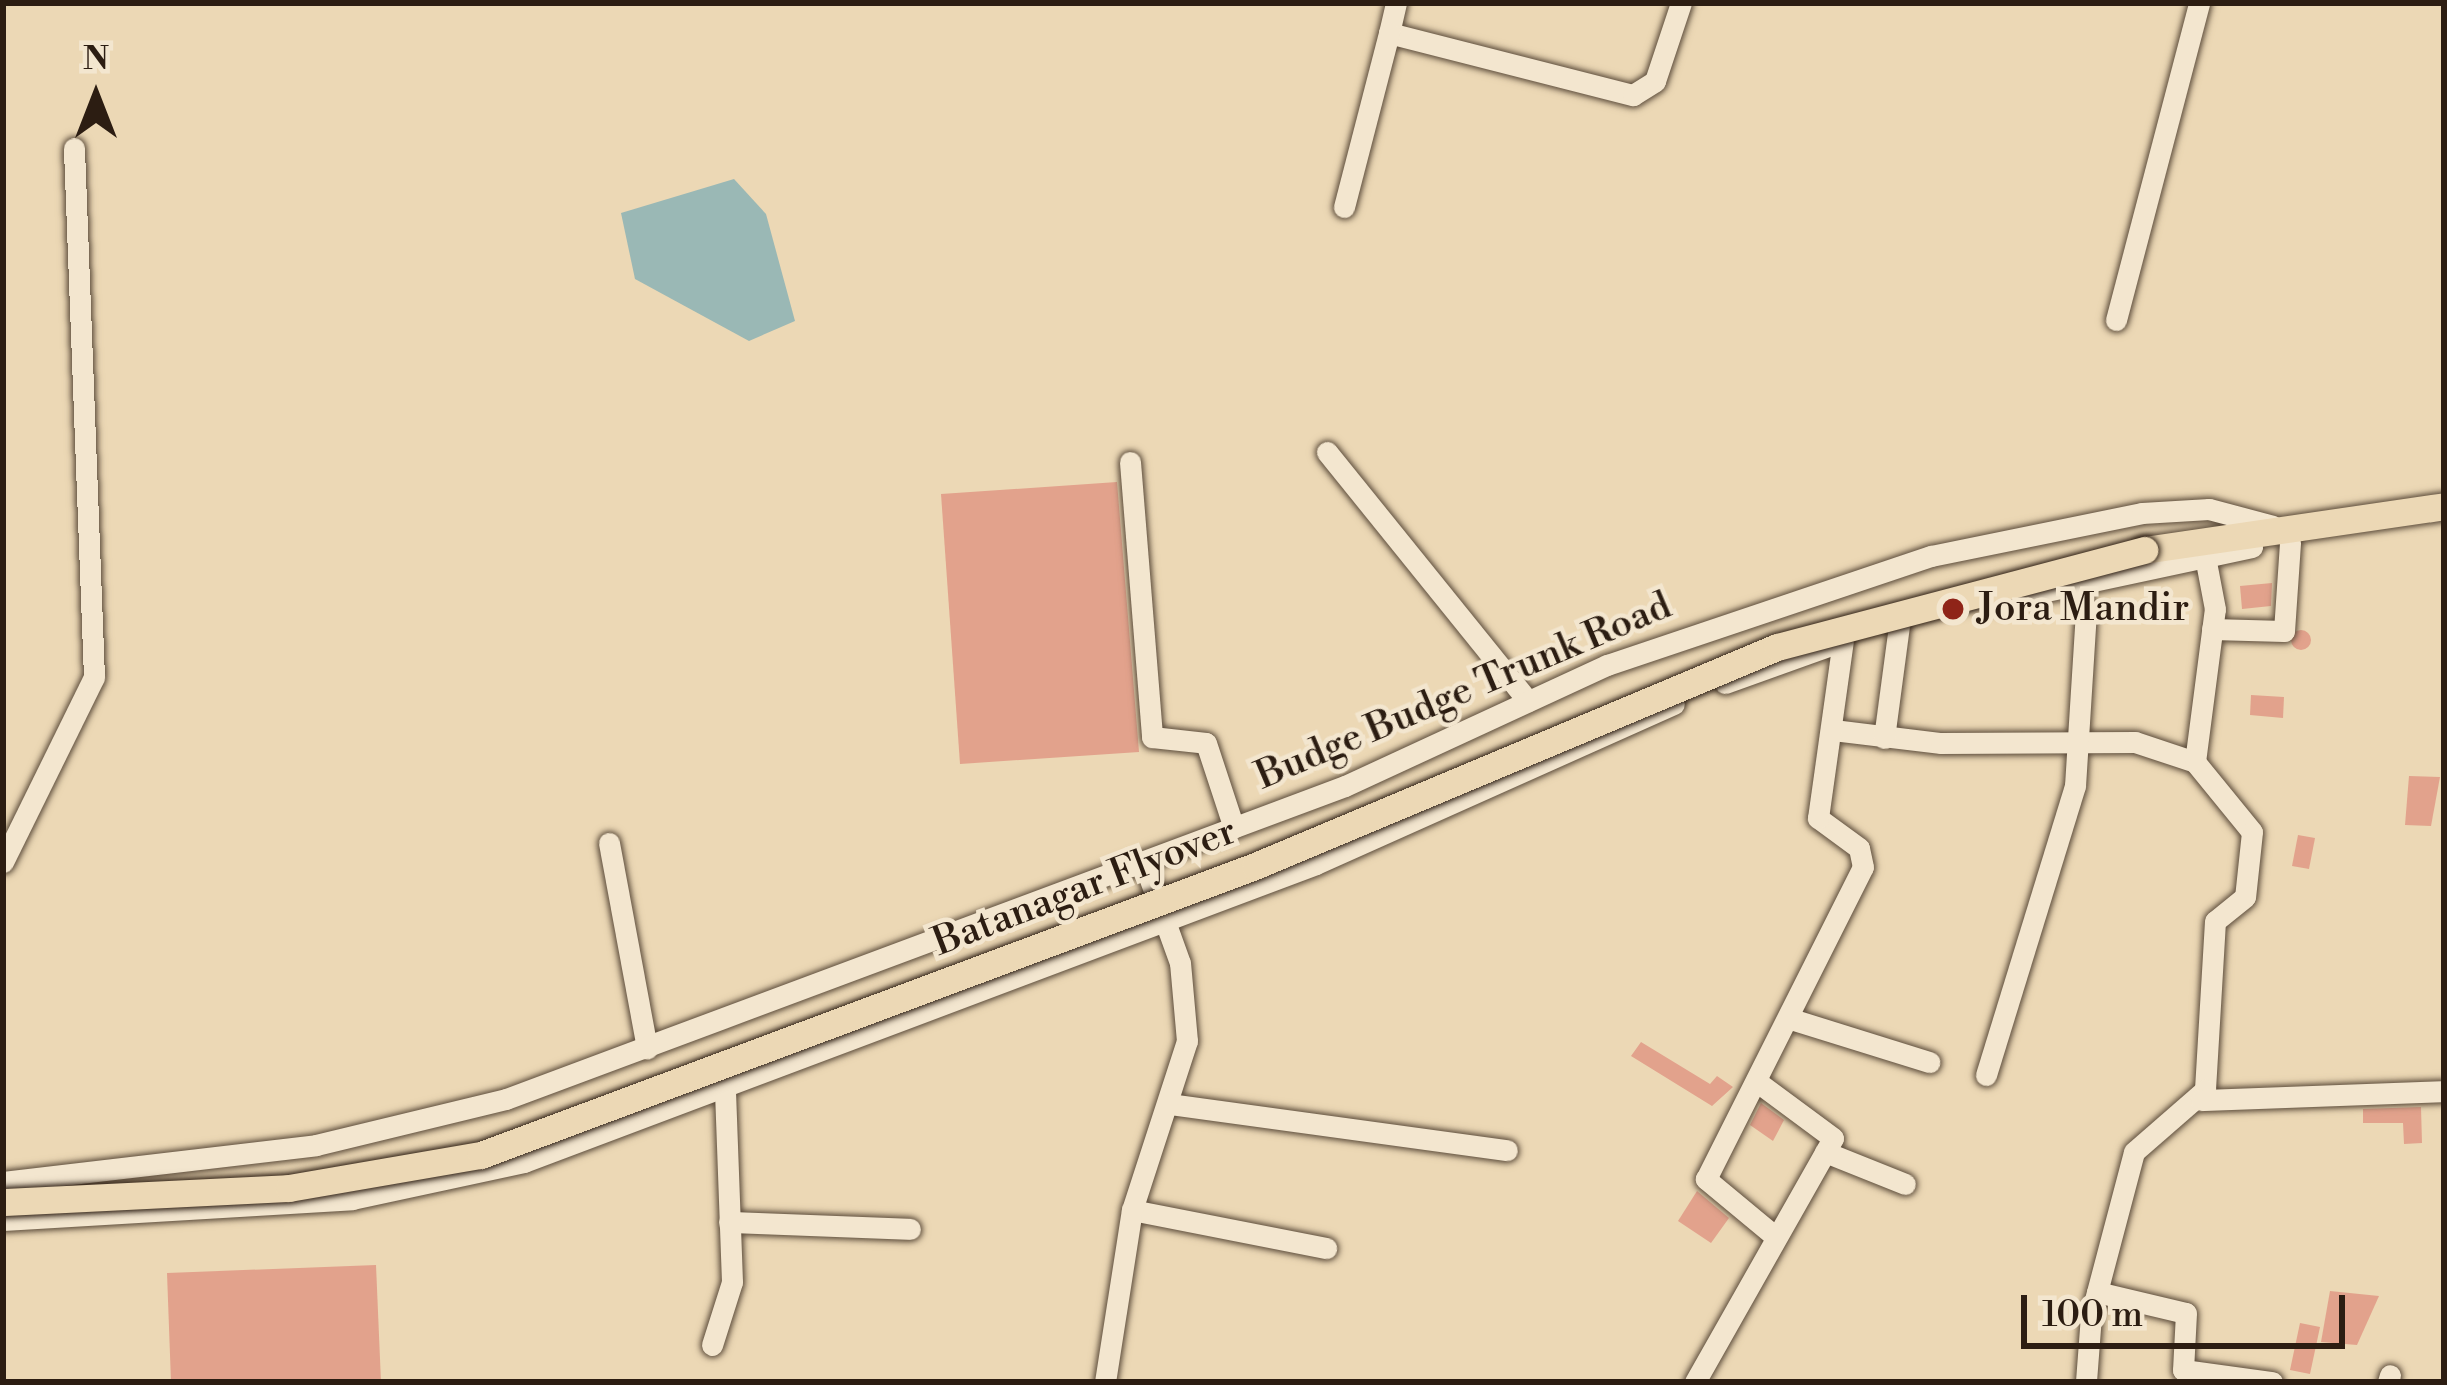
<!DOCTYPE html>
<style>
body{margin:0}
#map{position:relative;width:2447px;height:1385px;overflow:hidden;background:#ecd8b5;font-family:"Libre Bodoni",serif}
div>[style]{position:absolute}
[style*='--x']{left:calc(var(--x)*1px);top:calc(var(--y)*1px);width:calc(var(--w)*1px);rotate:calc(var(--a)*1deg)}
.water>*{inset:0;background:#9ab8b5}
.building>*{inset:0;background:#e2a28c}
.round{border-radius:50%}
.roads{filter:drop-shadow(0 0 3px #5c4c3b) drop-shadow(0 0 3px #5c4c3b)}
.minor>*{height:21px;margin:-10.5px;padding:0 10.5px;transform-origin:10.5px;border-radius:10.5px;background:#f3e6cf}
.major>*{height:27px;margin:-13.5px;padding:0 13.5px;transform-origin:13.5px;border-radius:13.5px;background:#ecd8b5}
.bridges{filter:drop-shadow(0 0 3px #2c1d12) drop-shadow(0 0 3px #2c1d12)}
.major-bridge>*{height:27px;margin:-13.5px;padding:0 13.5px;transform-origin:13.5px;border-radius:13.5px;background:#ecd8b5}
.dots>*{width:33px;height:33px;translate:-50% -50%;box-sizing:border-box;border:6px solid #f3e6cf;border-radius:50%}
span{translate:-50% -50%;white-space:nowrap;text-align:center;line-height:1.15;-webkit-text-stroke:9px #f3e6cf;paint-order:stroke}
.poi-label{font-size:39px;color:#2c1d12}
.left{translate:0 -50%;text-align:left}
.street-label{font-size:39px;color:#2c1d12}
.frame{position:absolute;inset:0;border:6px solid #2c1d12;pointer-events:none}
.north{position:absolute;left:36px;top:36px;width:120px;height:120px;-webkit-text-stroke:9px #f3e6cf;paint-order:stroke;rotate:0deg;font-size:33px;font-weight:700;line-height:48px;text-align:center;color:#2c1d12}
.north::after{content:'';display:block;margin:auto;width:42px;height:54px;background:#2c1d12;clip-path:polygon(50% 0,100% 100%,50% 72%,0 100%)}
.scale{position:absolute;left:2021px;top:1295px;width:324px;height:54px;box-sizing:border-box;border:6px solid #2c1d12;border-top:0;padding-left:15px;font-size:36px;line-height:42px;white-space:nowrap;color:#2c1d12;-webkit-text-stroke:9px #f3e6cf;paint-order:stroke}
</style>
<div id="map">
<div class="water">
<div style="clip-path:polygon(734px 179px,766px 214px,795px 321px,749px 341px,635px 279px,621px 213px)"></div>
</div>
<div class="building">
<div style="clip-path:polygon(1117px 482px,1139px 752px,960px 764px,941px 494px)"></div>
<div style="clip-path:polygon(2272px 583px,2271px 606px,2242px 609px,2240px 586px)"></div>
<div class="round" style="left:2291px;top:630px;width:20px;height:20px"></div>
<div style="clip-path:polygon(2251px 695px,2284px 697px,2283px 718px,2250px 715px)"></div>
<div style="clip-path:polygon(2409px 776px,2440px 777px,2431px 826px,2405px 825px)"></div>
<div style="clip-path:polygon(2298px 835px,2315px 838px,2309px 869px,2292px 866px)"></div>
<div style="clip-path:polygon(1641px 1042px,1710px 1084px,1717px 1076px,1733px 1087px,1712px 1106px,1631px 1056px)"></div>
<div style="clip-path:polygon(1761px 1103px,1784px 1120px,1773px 1141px,1750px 1125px)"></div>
<div style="clip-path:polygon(2421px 1107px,2422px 1143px,2404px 1144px,2403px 1123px,2363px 1123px,2363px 1109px)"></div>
<div style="clip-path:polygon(1697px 1191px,1729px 1218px,1711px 1243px,1678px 1221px)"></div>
<div style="clip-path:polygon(376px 1265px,381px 1382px,171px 1382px,167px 1273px)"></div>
<div style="clip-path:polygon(2330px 1291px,2379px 1296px,2357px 1345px,2321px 1342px)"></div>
<div style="clip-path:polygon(2300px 1323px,2320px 1327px,2310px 1374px,2290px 1370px)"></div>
</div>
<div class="roads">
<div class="minor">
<div style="--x:1396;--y:3;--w:31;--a:103"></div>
<div style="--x:1389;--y:33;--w:252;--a:14.3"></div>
<div style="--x:1633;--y:95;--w:26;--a:-32"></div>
<div style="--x:1655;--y:81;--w:82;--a:-71.6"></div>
<div style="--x:1344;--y:207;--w:180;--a:-75.5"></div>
<div style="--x:2116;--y:320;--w:328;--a:-75.3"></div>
<div style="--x:1327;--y:452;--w:320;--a:51.1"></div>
<div style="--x:1130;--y:462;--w:276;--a:85.4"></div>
<div style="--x:1152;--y:737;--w:54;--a:6.3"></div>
<div style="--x:1206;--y:743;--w:89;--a:71.8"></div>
<div style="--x:1995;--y:602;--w:263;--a:-12.1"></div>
<div style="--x:2212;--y:629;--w:72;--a:1.6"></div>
<div style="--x:2284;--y:631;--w:89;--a:-86.1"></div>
<div style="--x:1725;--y:683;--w:113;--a:-19.7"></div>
<div style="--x:1833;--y:730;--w:109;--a:6.9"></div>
<div style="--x:1941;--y:743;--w:194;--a:-0.3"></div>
<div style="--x:2135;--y:742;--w:63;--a:18.4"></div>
<div style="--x:2195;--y:762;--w:90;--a:50.8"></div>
<div style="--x:2252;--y:832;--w:65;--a:96.1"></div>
<div style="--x:2245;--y:897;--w:38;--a:141"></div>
<div style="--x:2215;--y:921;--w:169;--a:93.4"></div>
<div style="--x:2205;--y:1090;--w:94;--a:138.9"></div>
<div style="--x:2134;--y:1152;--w:169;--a:104.8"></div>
<div style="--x:2091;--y:1315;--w:67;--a:94.3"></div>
<div style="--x:1884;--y:738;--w:113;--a:-82.4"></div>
<div style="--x:2195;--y:762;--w:154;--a:-82.6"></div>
<div style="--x:2215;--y:609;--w:48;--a:-100.8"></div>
<div style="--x:609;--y:843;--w:209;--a:79.5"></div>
<div style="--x:3;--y:862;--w:206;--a:-63.8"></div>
<div style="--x:94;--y:677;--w:529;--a:-92.17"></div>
<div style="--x:1791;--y:1019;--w:145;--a:17.3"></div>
<div style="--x:1986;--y:1075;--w:302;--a:-72.9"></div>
<div style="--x:2075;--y:786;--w:177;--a:-86.4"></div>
<div style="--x:2086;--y:609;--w:27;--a:-117"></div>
<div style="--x:2201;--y:1100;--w:243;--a:-2.1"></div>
<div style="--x:1170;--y:1104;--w:340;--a:7.8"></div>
<div style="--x:1825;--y:1152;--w:86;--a:21.8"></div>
<div style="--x:3;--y:1182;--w:315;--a:-6.7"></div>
<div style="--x:316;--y:1145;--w:195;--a:-13.6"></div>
<div style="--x:506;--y:1099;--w:895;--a:-20.46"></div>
<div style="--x:1345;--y:786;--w:289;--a:-24.8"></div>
<div style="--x:1607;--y:665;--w:342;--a:-18.6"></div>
<div style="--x:1931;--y:556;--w:215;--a:-11.5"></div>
<div style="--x:2142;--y:513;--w:67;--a:-3.4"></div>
<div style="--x:2209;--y:509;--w:66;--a:14.9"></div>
<div style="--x:1132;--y:1210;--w:198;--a:11.1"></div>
<div style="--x:3;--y:1220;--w:350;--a:-3.4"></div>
<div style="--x:352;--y:1199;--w:176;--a:-12.1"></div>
<div style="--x:524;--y:1162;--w:846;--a:-20.62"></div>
<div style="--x:1316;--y:864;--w:392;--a:-24.1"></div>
<div style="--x:729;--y:1222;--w:181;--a:2.2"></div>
<div style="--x:1771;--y:1233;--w:85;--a:-140.3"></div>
<div style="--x:1706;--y:1179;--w:349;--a:-63.3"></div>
<div style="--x:1863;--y:867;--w:19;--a:-102"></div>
<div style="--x:1859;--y:848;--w:51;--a:-143.8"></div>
<div style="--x:1818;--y:818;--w:179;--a:-82"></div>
<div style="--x:2097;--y:1292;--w:91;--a:13.3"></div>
<div style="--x:2186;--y:1313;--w:57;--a:93"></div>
<div style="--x:2183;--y:1370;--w:90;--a:7.7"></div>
<div style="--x:712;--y:1345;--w:66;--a:-72.4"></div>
<div style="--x:732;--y:1282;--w:194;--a:-92.1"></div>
<div style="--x:1105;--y:1382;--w:174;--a:-81.1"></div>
<div style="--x:1132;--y:1210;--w:178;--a:-72"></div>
<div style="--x:1187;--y:1041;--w:78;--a:-95.1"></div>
<div style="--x:1180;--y:963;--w:106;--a:-109.8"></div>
<div style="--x:1695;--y:1382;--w:280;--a:-60.5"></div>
<div style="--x:1833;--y:1138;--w:96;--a:-143.5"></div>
<div style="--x:2388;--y:1382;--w:7;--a:-74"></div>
</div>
<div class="major">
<div style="--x:2144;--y:550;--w:303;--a:-8.3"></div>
</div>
</div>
<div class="bridges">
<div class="major-bridge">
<div style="--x:3;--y:1202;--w:286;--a:-2.8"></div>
<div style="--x:289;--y:1188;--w:195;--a:-9.8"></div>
<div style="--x:481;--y:1155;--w:826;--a:-20.47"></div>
<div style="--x:1255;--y:866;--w:566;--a:-22.76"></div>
<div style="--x:1777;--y:647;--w:380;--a:-14.8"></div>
</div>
</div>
<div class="dots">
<div style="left:1953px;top:609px;background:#8f2418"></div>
</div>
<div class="poi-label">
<span class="left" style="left:1977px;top:609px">Jora Mandir</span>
</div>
<div class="street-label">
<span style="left:1464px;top:692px;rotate:-23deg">Budge Budge Trunk Road</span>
<span style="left:1085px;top:888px;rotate:-21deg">Batanagar Flyover</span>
</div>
<div class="frame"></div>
<div class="north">N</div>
<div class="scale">100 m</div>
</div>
